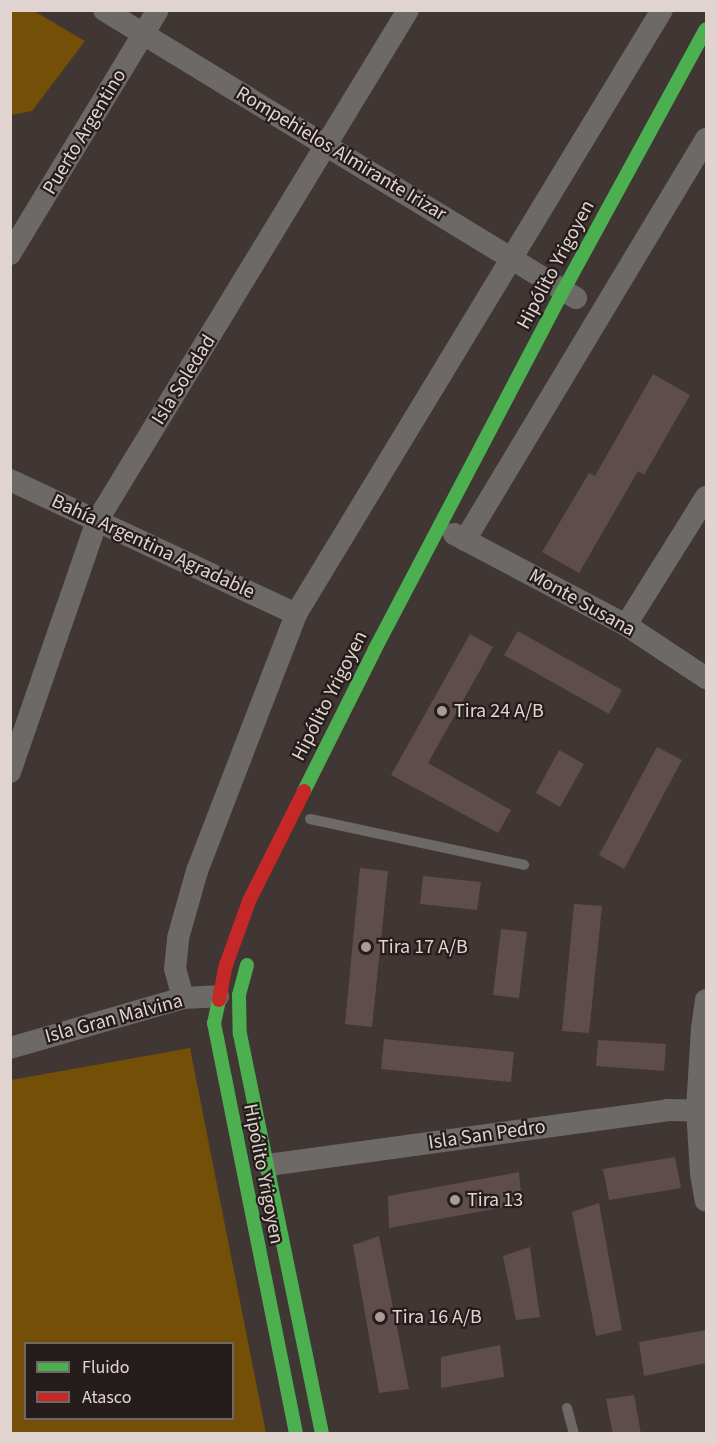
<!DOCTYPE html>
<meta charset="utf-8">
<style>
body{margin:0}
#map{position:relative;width:717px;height:1444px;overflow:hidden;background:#403633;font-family:"Source Sans 3",sans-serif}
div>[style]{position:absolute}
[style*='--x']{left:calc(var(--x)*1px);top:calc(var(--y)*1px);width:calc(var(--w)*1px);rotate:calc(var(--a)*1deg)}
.green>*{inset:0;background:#734f07}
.building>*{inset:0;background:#5f4d4d}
.lane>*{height:10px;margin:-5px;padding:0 5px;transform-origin:5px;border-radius:5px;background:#6d6967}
.street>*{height:22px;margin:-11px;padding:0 11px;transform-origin:11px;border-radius:11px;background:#6d6967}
.fast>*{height:14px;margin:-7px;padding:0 7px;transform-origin:7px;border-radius:7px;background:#4caf50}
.jam>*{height:14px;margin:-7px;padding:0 7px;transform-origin:7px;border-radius:7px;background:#c62828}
.dots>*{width:16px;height:16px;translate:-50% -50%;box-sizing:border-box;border:3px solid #251d1b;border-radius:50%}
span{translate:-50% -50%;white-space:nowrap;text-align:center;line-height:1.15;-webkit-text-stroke:4.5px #251d1b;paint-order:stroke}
.street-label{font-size:20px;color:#e0d3d0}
.poi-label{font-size:20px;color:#e0d3d0}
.left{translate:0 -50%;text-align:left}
.frame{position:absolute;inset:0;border:12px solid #e0d3d0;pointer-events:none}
.legend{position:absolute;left:24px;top:1342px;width:210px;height:78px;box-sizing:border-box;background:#251d1b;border:2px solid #706663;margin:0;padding:8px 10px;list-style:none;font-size:18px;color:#e0d3d0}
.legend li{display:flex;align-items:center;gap:12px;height:30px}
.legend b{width:30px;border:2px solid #706663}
</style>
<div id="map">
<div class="green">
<div style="clip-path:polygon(11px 10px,34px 11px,85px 41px,32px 111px,11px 115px)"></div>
<div style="clip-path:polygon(evenodd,190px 1048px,266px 1433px,11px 1433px,11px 1080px,190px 1048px,26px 1344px,232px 1344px,232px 1418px,26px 1418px,26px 1344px)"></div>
</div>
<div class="building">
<div style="clip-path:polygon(653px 374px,690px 395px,644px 475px,638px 471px,579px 573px,542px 552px,589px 473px,595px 476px)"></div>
<div style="clip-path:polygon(518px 631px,622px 690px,609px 714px,504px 655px)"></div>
<div style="clip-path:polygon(470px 634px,493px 647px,428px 763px,511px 810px,498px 833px,391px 775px)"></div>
<div style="clip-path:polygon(657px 747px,682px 760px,624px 869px,599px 855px)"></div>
<div style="clip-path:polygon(559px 750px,584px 764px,560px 807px,536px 793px)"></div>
<div style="clip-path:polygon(360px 868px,388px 871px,372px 1027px,345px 1024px)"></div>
<div style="clip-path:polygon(423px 876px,481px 882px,477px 910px,420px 904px)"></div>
<div style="clip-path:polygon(574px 904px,602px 906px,589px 1033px,562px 1031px)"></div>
<div style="clip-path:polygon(501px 929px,527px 932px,519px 998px,493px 995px)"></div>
<div style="clip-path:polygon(384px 1039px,514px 1052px,511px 1082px,381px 1069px)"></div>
<div style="clip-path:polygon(598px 1040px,666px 1044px,664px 1071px,596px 1066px)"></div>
<div style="clip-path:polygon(675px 1157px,681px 1188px,609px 1200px,603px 1169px)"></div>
<div style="clip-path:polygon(519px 1172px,522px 1204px,389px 1228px,388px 1196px)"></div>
<div style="clip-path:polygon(599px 1203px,622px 1330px,596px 1336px,572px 1212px)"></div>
<div style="clip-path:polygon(379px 1236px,409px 1389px,379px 1393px,353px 1245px)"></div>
<div style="clip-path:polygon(530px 1247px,540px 1317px,516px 1320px,503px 1256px)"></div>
<div style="clip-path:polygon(706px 1330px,706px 1363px,644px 1376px,639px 1342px)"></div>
<div style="clip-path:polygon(500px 1345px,504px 1377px,441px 1388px,441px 1357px)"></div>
<div style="clip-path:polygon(634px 1395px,641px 1434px,613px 1434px,606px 1399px)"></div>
</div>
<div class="lane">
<div style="--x:310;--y:819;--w:219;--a:12.1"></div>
<div style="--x:567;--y:1408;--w:27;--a:75"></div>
</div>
<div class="street">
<div style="--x:104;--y:10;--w:553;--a:31.39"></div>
<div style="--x:10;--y:254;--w:285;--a:-58.8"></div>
<div style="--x:10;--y:480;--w:316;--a:25.1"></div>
<div style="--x:454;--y:534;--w:195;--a:27.9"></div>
<div style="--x:626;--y:625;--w:96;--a:33.5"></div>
<div style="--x:465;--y:540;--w:468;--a:-59"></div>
<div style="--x:626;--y:625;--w:151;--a:-58"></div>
<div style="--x:10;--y:772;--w:266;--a:-70.9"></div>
<div style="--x:97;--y:521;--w:598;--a:-58.67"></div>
<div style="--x:183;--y:998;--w:30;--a:-105"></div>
<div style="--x:175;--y:969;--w:31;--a:-84"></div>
<div style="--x:178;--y:938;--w:70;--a:-74.2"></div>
<div style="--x:197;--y:871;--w:275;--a:-68.9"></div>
<div style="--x:296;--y:614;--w:706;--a:-58.79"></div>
<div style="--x:706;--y:1000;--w:28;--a:98"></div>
<div style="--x:702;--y:1028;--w:81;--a:93.5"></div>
<div style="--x:697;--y:1109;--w:65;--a:86.5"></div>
<div style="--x:701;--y:1174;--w:27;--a:80"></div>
<div style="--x:10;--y:1048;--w:180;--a:-16.1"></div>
<div style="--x:183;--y:998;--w:35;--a:-3"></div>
<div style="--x:268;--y:1165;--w:403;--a:-7.8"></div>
<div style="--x:667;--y:1110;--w:39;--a:1"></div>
</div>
<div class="fast">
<div style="--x:304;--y:791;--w:159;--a:-63.4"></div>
<div style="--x:375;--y:649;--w:404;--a:-62.3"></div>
<div style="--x:563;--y:291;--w:298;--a:-61.4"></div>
<div style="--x:247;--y:965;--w:31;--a:105"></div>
<div style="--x:239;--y:995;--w:39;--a:89"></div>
<div style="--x:240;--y:1034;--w:408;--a:78.4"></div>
<div style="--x:219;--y:1000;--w:24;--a:102"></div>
<div style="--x:214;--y:1023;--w:419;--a:78.7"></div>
</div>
<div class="jam">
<div style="--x:219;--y:1000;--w:36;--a:-79"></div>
<div style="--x:226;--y:965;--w:68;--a:-70.2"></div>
<div style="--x:249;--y:901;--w:123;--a:-63.4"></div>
</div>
<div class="dots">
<div style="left:442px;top:711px;background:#a89c99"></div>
<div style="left:366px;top:947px;background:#a89c99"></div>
<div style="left:455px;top:1200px;background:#a89c99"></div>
<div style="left:380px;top:1317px;background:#a89c99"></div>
</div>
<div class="street-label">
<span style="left:85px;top:132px;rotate:-59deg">Puerto Argentino</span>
<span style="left:341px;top:154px;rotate:31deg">Rompehielos Almirante Irizar</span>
<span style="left:556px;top:265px;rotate:-62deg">Hipólito Yrigoyen</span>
<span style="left:184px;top:380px;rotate:-58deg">Isla Soledad</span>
<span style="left:153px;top:547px;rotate:25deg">Bahía Argentina Agradable</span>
<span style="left:582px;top:603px;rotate:29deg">Monte Susana</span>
<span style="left:330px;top:696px;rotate:-63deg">Hipólito Yrigoyen</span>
<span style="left:114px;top:1019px;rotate:-15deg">Isla Gran Malvina</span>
<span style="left:487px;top:1135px;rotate:-8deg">Isla San Pedro</span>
<span style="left:263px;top:1174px;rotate:79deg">Hipólito Yrigoyen</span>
</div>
<div class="poi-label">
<span class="left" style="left:454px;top:711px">Tira 24 A/B</span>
<span class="left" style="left:378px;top:947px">Tira 17 A/B</span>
<span class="left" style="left:467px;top:1200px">Tira 13</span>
<span class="left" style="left:392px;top:1317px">Tira 16 A/B</span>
</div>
<div class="frame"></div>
<ul class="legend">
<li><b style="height:8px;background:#4caf50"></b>Fluido</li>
<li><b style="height:8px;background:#c62828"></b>Atasco</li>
</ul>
</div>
